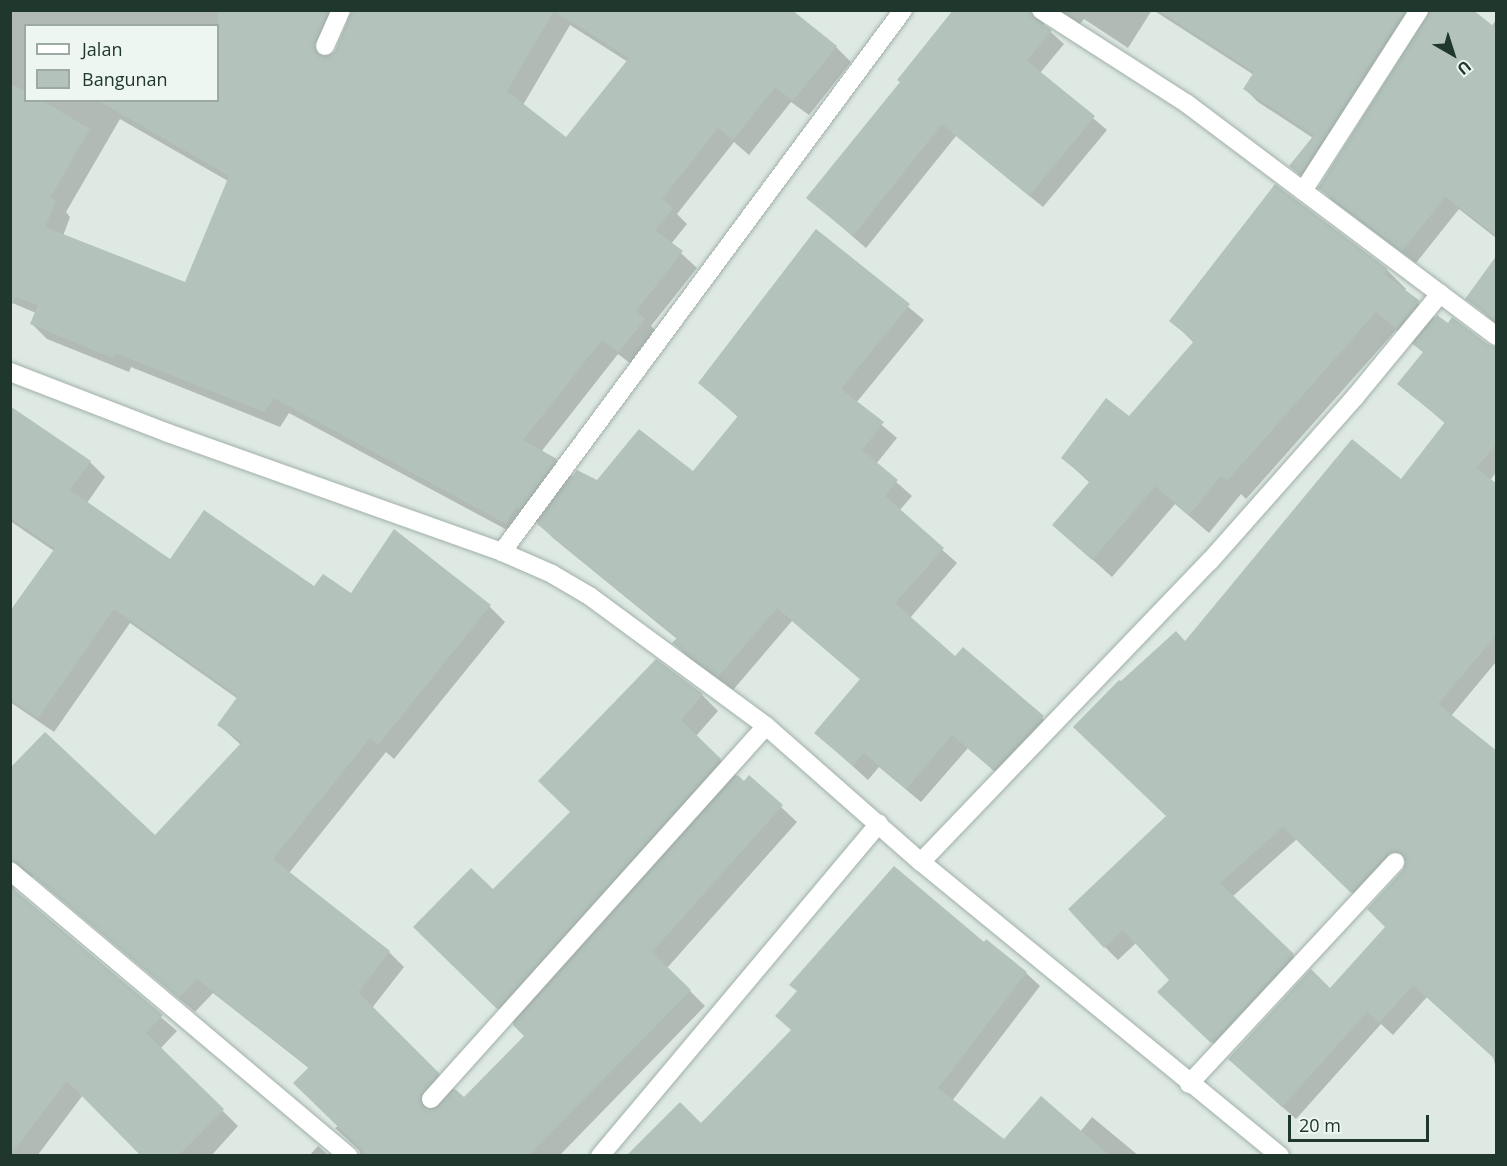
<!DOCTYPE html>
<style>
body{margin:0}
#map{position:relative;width:1507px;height:1166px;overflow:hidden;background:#dee9e3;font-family:"Open Sans",sans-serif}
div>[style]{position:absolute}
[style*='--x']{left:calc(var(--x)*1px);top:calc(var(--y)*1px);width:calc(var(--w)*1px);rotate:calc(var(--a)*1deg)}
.shadow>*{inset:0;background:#0003}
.building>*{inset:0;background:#b3c3bb}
.roads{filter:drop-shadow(0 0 2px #a1b0a9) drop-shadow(0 0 2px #a1b0a9)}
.minor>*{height:18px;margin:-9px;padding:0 9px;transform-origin:9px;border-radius:9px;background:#fff}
span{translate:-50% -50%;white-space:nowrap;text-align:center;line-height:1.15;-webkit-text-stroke:6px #eef6f1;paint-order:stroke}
.frame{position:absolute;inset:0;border:12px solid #20372e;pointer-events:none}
.legend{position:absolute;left:24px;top:24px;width:195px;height:78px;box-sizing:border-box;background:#eef6f1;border:2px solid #9caaa3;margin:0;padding:8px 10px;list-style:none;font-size:18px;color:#20372e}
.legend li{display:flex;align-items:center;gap:12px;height:30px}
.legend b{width:30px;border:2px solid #9caaa3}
.north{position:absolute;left:1423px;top:24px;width:60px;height:60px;-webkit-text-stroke:4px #eef6f1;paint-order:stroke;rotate:141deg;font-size:16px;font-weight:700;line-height:24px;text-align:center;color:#20372e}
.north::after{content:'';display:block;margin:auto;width:21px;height:27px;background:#20372e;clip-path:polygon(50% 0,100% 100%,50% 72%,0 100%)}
.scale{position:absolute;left:1288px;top:1115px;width:141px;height:27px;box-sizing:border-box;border:3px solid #20372e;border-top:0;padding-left:8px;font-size:18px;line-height:21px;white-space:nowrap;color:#20372e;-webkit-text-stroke:4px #eef6f1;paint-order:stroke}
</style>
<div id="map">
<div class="shadow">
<div style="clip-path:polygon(evenodd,10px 10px,345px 10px,350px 16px,346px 21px,330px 56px,418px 10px,773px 10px,836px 47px,851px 62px,809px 115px,791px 102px,749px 155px,734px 142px,677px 214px,687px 224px,671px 244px,697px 268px,651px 326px,660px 335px,634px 366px,618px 354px,541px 452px,556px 460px,573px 477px,597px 482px,693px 473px,738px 417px,700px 383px,817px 231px,924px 320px,856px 403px,897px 438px,876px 464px,912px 496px,899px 511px,957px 563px,910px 618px,955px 658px,963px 649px,1058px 732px,1009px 784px,968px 748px,921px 802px,879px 767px,868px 780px,816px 733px,861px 680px,792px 621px,733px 690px,688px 657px,674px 643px,677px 639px,553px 538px,537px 522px,535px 524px,531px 521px,522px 538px,289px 413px,280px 427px,131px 367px,129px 372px,47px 339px,32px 324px,36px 313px,10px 302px,10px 10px,570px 25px,628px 62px,567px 139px,523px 105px,570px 25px,10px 10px,26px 26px,218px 26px,218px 100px,26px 100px,26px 26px,10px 10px,120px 119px,228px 181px,186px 284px,63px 236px,70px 217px,66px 212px,120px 119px)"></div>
<div style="clip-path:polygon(991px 10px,1152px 10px,1128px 48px,1084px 19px,1079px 25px,1044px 18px,1044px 26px,1064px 44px,1040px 73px,1107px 130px,1043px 207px,956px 136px,866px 248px,808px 198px)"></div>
<div style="clip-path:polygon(1153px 10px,1470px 10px,1491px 27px,1496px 20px,1496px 238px,1459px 209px,1416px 263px,1333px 201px,1320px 188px,1430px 13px,1423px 17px,1304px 179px,1291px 166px,1313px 138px,1258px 102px,1245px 89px,1254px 75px)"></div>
<div style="clip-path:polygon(1276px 186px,1387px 270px,1406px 289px,1404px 291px,1436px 319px,1496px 348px,1496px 472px,1490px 481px,1496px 486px,1496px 662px,1451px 716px,1496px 753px,1496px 1068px,1493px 1057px,1427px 997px,1393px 1035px,1381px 1024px,1296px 1119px,1243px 1072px,1330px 990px,1387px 927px,1406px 865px,1400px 867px,1365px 905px,1297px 839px,1232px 897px,1306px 968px,1225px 1055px,1173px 1005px,1171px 980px,1137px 942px,1118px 960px,1105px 947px,1168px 816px,1121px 683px,1185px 643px,1401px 481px,1446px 424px,1399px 384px,1424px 353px,1396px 330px,1246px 499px,1241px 494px,1209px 533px,1175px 504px,1112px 577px,1054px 525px,1090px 483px,1063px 458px,1130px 418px,1194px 343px,1171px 320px)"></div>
<div style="clip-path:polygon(1496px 257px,1496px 324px,1467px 298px)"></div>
<div style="clip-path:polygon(10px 423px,90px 462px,105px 477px,87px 503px,170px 561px,351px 595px,394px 531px,490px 607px,505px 622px,394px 759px,386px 752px,289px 873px,389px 952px,404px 967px,372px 1008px,464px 1099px,526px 1036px,415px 927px,493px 892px,572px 812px,656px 661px,702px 695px,718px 711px,696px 736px,744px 783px,749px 777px,797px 822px,667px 968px,705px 1006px,559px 1156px,361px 1156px,359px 1150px,335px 1128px,338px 1126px,310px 1069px,213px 993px,195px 1012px,34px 877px,21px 875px,13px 885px,16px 893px,177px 1031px,160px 1049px,238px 1126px,211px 1156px,142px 1156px,83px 1095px,37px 1156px,10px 1156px,10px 770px,155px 837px,241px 745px,219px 725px,238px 699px,130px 623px,54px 732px,10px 702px,10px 613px,54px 551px,10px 521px)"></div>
<div style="clip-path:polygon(984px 944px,1026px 973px,1040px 986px,952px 1101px,1004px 1141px,1080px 1132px,1092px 1117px,1139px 1156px,635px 1156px,632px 1153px,701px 1125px)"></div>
<div style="clip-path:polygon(318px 1146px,329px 1156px,309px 1156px)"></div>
</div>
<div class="building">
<div style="clip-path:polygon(evenodd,218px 10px,328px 10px,314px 47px,316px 53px,326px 57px,335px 51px,352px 10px,792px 10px,837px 46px,793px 101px,775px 87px,733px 140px,718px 128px,662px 199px,673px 208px,655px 230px,683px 251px,636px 311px,645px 319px,619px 352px,602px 340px,523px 440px,557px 459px,519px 510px,516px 507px,506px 524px,274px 398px,264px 412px,115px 353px,113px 358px,30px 324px,38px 305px,16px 297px,10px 308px,10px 83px,26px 92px,26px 100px,41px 100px,90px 129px,50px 198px,56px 201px,45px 227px,185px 282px,229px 176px,97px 100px,218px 100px,218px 10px,554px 11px,629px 58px,566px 137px,507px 91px,554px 11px)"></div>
<div style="clip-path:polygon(953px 10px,1030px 10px,1034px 19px,1052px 30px,1027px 61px,1095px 116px,1029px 196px,942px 124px,853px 236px,806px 198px,900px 82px,897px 80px)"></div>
<div style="clip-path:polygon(1158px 10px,1405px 10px,1300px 175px,1289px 166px,1314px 135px,1243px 89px,1254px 72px)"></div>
<div style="clip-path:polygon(1430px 10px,1473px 10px,1497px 29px,1497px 236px,1445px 197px,1402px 251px,1318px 188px)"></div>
<div style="clip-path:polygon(1275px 184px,1388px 269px,1384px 274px,1420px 301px,1396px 329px,1376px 312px,1227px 481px,1221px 476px,1189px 515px,1155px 486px,1092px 560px,1052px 525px,1090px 481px,1061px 458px,1106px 398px,1129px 416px,1194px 341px,1169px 321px)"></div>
<div style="clip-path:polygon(816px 229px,910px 304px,841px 389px,884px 422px,862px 450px,898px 480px,885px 496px,944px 548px,895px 603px,955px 656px,963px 647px,1044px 716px,993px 770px,952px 735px,906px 789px,864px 753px,853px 766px,814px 733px,860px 679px,777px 608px,718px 677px,672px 643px,677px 638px,537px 524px,577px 470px,597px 480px,639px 429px,693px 471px,738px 416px,698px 383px)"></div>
<div style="clip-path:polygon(1497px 255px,1497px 322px,1465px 299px)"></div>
<div style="clip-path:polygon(1437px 315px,1448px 323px,1452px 317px,1489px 345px,1497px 347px,1497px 443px,1476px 468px,1497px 484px,1497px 634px,1438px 704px,1497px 751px,1497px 1061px,1413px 985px,1379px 1023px,1367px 1012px,1282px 1107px,1228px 1059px,1311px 969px,1330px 988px,1385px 927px,1367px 909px,1403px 870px,1406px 858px,1398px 851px,1387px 854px,1351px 893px,1283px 827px,1220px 883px,1294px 954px,1211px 1043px,1157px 992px,1169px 980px,1123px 930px,1104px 948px,1068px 909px,1166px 816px,1073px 727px,1119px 680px,1121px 681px,1176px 631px,1185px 641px,1352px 439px,1401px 479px,1445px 422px,1397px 384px,1423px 352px,1413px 344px)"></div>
<div style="clip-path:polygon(10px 406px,91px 461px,70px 490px,170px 559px,204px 510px,314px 586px,323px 574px,351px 593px,394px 529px,491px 605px,378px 745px,370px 738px,273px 859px,390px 951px,358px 992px,439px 1073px,420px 1096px,424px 1108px,435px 1109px,455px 1089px,464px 1097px,524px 1036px,513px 1025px,738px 775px,744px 781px,749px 775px,783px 805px,652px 952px,691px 990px,529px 1155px,367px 1155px,293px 1083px,309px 1067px,197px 979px,179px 998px,17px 862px,10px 860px,10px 768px,45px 732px,155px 835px,242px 742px,217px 725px,238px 696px,114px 609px,38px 718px,10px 698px,10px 611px,55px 548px,10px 518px)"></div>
<div style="clip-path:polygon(656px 659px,703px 694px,681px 720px,721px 759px,497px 1009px,413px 927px,471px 868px,493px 889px,570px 812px,538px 781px)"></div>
<div style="clip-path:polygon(894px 866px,984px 942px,986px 939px,1027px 972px,938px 1088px,1004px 1139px,1041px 1096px,1109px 1155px,627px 1155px,680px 1102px,701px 1123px,791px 1030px,775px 1016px,797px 991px,789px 985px)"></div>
<div style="clip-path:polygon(10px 886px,163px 1015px,146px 1033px,224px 1109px,179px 1155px,140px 1155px,67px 1081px,10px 1155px)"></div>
</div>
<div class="roads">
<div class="minor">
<div style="--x:1041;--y:10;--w:172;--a:32.7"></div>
<div style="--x:1186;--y:103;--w:388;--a:36.9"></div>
<div style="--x:325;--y:46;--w:39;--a:-66"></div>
<div style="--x:1303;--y:191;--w:215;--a:-57.3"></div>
<div style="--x:10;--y:372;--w:169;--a:21.1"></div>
<div style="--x:168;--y:433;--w:355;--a:19.6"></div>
<div style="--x:502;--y:552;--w:55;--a:23.7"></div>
<div style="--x:552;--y:574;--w:45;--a:30.5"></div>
<div style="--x:591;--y:597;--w:217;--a:36.4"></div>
<div style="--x:766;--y:726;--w:206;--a:41.3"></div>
<div style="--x:921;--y:862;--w:464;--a:39.3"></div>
<div style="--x:502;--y:552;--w:674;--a:-53.5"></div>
<div style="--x:921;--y:862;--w:417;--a:-46.2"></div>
<div style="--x:1210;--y:561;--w:219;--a:-48.5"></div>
<div style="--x:1355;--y:397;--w:134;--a:-50.5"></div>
<div style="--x:10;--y:871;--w:443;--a:40.1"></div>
<div style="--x:1189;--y:1084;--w:303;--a:-47.1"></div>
<div style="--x:431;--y:1099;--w:501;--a:-48.07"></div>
<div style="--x:600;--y:1156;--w:434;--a:-50"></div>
</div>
</div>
<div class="frame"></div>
<ul class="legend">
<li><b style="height:8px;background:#fff"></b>Jalan</li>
<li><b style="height:16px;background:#b3c3bb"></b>Bangunan</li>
</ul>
<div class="north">U</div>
<div class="scale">20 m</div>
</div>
